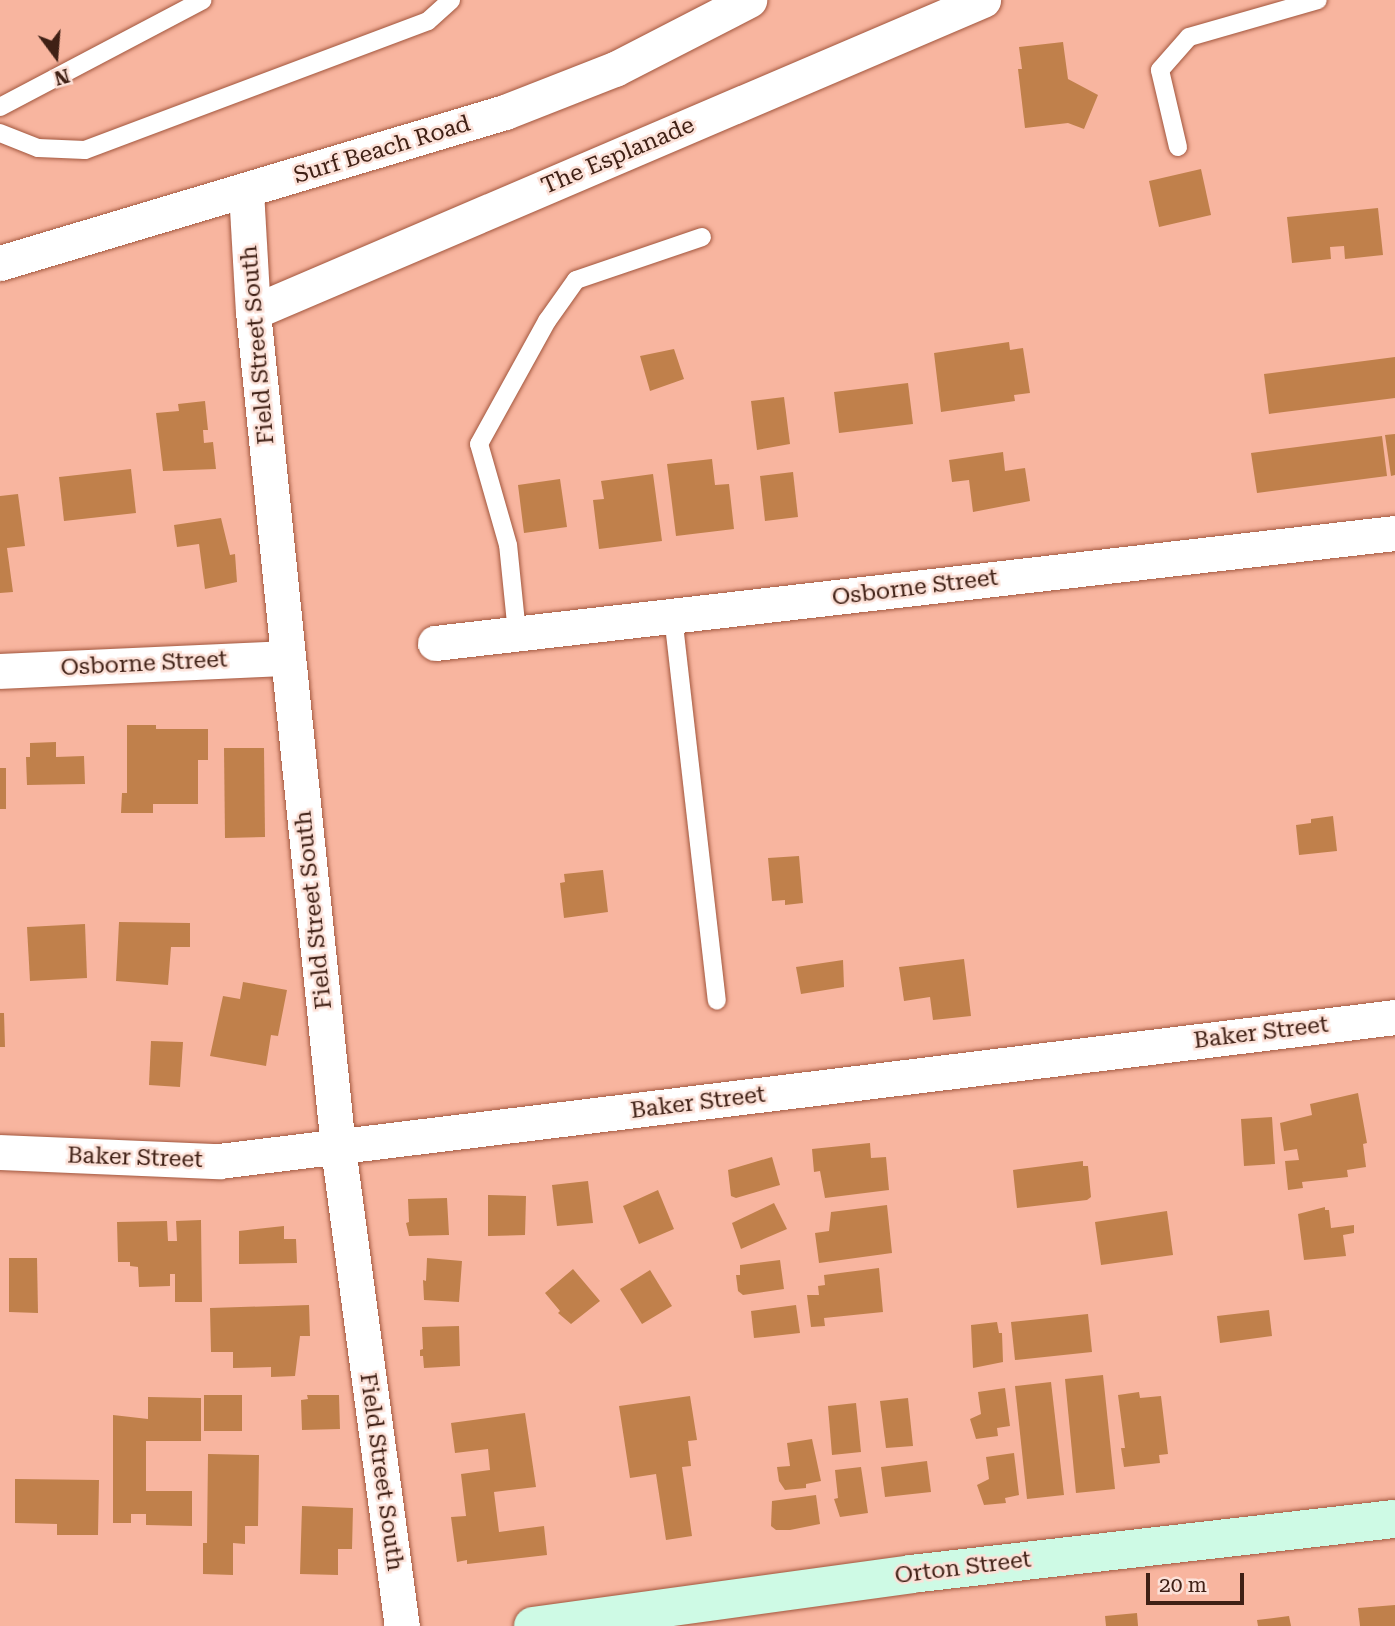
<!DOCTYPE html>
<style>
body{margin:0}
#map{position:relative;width:1395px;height:1626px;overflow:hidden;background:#f8b59f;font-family:"Roboto Serif",serif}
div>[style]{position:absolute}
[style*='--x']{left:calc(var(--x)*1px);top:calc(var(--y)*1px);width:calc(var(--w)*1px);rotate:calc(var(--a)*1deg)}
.building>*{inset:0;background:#c0804b}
.roads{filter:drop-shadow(0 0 2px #a2573e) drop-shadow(0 0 2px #a2573e)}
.service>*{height:18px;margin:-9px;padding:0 9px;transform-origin:9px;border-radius:9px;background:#fff}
.minor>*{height:35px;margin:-17.5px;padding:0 17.5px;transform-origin:17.5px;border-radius:17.5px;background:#fff}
.secondary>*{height:38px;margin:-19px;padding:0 19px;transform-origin:19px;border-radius:19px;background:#cefae5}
span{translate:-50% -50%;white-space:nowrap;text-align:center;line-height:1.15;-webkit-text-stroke:5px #fce1d8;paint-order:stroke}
.street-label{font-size:23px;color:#3f2015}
.north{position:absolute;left:21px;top:21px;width:70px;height:70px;-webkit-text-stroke:5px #fce1d8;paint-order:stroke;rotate:164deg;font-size:19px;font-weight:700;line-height:28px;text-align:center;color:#3f2015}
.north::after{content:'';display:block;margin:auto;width:24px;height:32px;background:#3f2015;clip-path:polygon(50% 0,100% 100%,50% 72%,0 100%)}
.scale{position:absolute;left:1146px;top:1573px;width:98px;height:32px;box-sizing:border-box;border:4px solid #3f2015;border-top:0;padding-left:9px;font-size:21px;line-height:24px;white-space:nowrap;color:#3f2015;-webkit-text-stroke:5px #fce1d8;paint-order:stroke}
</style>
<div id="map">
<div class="building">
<div style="clip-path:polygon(1063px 42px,1068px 79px,1098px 95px,1084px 129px,1068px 123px,1025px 128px,1018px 69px,1022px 69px,1019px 47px)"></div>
<div style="clip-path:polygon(1201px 169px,1211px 215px,1159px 227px,1149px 181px)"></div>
<div style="clip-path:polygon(1378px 208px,1383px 255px,1345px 259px,1344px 246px,1330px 247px,1331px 259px,1292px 263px,1287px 217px)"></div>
<div style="clip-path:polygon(1009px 342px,1010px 350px,1023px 348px,1030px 393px,1014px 395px,1015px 401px,941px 412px,934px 353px)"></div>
<div style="clip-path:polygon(674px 349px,684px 379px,650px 391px,640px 356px)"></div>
<div style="clip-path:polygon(1395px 357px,1395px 398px,1269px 414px,1264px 374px)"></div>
<div style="clip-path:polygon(908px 383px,913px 424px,839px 433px,834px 392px)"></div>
<div style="clip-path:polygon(784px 397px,790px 444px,757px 450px,751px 401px)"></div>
<div style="clip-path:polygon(205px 401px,208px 430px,203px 430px,204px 443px,213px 442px,216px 469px,163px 471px,156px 413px,179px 411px,178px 404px)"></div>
<div style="clip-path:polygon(1395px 434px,1395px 475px,1391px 476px,1385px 435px)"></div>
<div style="clip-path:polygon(1382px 436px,1387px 476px,1257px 493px,1251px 453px)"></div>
<div style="clip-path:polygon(1003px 452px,1005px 471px,1025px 468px,1030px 501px,973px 512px,969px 480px,952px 482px,949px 460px)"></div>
<div style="clip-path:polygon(712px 459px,715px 485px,729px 484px,734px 529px,676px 536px,667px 464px)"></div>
<div style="clip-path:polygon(131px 469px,136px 513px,64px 521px,59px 477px)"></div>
<div style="clip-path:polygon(793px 472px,798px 517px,765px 521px,760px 476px)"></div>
<div style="clip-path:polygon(653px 474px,662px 541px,599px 549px,593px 500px,604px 499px,601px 481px)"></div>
<div style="clip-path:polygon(560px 479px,567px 527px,524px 533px,518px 485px)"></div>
<div style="clip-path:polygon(18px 494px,25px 546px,7px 548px,13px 592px,0 593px,0 496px)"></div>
<div style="clip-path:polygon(221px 518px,230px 555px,235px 554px,237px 582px,205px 589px,199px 544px,177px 547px,174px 525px)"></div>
<div style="clip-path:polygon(127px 725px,156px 725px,156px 729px,208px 729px,208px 760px,198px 760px,198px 804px,153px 804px,153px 813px,121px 813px,122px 793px,127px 793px)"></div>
<div style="clip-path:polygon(56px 742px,56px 757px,84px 756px,85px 784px,27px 785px,26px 757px,30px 757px,30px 743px)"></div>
<div style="clip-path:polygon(224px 748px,264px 748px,265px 837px,225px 838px)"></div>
<div style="clip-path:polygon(0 768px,6px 768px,6px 809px,0 809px)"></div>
<div style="clip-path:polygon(1333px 816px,1337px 851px,1299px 855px,1296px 825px,1311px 823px,1311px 819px)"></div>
<div style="clip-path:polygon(799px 856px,803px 903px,785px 905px,785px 900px,772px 901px,768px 858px)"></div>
<div style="clip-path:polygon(603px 870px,608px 912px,564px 918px,560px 883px,565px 882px,564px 874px)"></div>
<div style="clip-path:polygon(119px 922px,190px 923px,190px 947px,171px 947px,168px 985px,116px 981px)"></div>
<div style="clip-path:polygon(85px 924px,87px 978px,30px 981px,27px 927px)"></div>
<div style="clip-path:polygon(964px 959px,971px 1016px,933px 1020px,930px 997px,904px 1001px,899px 967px)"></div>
<div style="clip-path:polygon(843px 960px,844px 987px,801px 994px,796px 967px)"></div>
<div style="clip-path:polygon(243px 982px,287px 990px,278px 1036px,271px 1035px,266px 1066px,210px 1056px,223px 996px,240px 999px)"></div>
<div style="clip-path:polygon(0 1013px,4px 1013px,5px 1047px,0 1047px)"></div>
<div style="clip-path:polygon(151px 1041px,183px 1042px,180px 1087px,149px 1085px)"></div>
<div style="clip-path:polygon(1358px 1093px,1367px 1143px,1363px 1144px,1366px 1167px,1347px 1170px,1348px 1177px,1302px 1182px,1303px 1188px,1288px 1190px,1285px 1161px,1299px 1160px,1297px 1149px,1284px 1151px,1280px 1123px,1312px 1115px,1310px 1104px)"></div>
<div style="clip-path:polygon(1272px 1117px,1275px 1164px,1244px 1166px,1241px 1119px)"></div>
<div style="clip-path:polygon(870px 1143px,871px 1158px,886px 1157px,889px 1190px,825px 1198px,820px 1171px,814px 1172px,812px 1149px)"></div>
<div style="clip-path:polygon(772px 1157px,780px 1185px,736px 1198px,731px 1196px,728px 1170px)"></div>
<div style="clip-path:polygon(1083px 1161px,1083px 1166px,1088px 1166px,1091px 1197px,1087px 1200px,1017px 1208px,1013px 1170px)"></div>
<div style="clip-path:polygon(588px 1181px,593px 1223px,557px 1226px,552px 1185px)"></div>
<div style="clip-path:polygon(658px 1190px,674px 1229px,639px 1244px,623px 1206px)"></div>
<div style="clip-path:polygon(488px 1195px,526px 1196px,525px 1235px,488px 1236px)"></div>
<div style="clip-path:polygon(447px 1198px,449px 1235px,409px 1236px,406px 1223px,409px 1222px,408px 1199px)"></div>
<div style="clip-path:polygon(774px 1203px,787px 1229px,741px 1249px,732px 1223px)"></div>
<div style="clip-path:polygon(887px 1205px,892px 1253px,819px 1263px,815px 1233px,829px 1231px,831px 1212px)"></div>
<div style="clip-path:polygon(1325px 1207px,1325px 1210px,1329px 1210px,1331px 1228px,1354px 1225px,1354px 1233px,1343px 1235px,1346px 1256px,1304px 1260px,1298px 1214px)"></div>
<div style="clip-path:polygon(1167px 1211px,1173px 1255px,1101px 1265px,1095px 1222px)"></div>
<div style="clip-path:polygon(201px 1220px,202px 1302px,175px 1302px,175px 1274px,170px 1274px,170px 1286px,139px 1287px,138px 1267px,130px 1266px,130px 1262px,118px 1262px,117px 1222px,167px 1221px,168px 1241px,177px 1241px,176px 1221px)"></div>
<div style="clip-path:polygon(284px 1226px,284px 1239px,296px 1239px,297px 1263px,239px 1264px,239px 1231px)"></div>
<div style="clip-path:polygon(9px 1258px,37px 1258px,38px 1313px,9px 1312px)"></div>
<div style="clip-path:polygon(427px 1258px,462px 1261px,459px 1302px,424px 1300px,423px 1280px,426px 1281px)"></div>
<div style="clip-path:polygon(780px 1260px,784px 1289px,743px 1295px,738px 1291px,736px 1275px,740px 1275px,740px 1265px)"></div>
<div style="clip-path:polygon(879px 1268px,883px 1312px,824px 1318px,825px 1326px,811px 1327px,807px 1295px,819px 1295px,818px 1286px,825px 1285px,824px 1275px)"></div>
<div style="clip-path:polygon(573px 1269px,600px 1301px,571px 1324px,558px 1313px,560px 1311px,545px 1293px)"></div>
<div style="clip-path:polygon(650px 1270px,672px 1306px,642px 1324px,620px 1289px)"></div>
<div style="clip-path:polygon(309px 1305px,310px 1336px,300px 1336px,295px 1376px,271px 1377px,271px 1367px,233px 1368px,233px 1352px,211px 1352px,210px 1308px)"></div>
<div style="clip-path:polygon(796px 1305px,800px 1333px,754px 1338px,751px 1311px)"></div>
<div style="clip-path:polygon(1269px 1310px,1272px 1336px,1220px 1343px,1217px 1316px)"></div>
<div style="clip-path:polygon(1088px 1314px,1092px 1352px,1015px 1360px,1011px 1322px)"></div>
<div style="clip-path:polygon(997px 1322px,999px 1333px,1002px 1333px,1003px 1362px,973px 1368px,971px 1325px)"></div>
<div style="clip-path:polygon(459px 1326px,460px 1366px,424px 1368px,423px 1356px,420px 1356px,420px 1350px,423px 1349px,422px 1327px)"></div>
<div style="clip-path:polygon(1103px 1375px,1115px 1489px,1076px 1493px,1065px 1379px)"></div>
<div style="clip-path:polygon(1051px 1382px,1064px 1495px,1027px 1499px,1015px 1386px)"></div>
<div style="clip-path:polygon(1005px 1388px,1010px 1426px,997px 1428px,998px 1436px,976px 1439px,970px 1419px,981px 1414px,978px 1392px)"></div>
<div style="clip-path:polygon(1139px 1392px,1140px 1398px,1161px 1396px,1168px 1454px,1159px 1455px,1160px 1463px,1124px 1467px,1121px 1448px,1125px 1448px,1118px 1395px)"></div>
<div style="clip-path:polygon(204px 1395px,242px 1395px,242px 1431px,204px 1431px)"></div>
<div style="clip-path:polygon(307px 1395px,339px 1395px,340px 1429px,302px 1430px,301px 1400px,308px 1399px)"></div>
<div style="clip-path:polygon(690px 1396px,697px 1440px,688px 1441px,691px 1466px,682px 1467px,692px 1536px,666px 1540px,656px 1474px,630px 1478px,619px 1406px)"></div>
<div style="clip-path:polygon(148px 1397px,201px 1398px,201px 1441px,146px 1441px,146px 1491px,192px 1491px,192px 1526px,146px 1525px,146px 1514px,131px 1514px,131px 1523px,113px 1523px,113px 1415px,148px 1419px)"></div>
<div style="clip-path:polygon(908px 1398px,913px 1446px,886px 1448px,880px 1401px)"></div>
<div style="clip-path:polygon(856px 1403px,861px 1452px,832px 1455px,828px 1406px)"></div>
<div style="clip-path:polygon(525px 1413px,536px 1487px,494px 1492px,499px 1532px,544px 1526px,547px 1555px,467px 1564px,467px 1560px,457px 1562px,451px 1517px,466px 1516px,461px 1474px,490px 1470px,488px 1449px,455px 1453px,451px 1423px)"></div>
<div style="clip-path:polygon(812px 1439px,821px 1481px,806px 1484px,806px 1488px,785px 1490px,779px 1481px,777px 1467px,790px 1466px,787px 1443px)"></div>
<div style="clip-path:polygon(1014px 1453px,1019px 1495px,1005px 1498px,1006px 1503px,984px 1505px,977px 1485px,989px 1479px,986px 1457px)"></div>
<div style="clip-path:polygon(208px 1454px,259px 1455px,258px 1526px,245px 1526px,245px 1544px,233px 1543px,233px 1575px,203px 1574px,203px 1543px,207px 1543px)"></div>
<div style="clip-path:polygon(927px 1461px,931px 1492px,885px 1497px,881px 1467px)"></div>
<div style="clip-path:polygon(861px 1467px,868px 1513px,840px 1517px,834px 1499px,838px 1498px,835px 1470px)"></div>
<div style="clip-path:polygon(15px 1479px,99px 1480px,98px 1535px,57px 1535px,57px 1524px,15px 1523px)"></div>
<div style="clip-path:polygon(816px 1495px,820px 1524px,790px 1530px,776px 1530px,771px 1526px,772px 1501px)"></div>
<div style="clip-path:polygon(302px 1506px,353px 1508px,352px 1549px,338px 1549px,338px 1575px,300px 1574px)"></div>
<div style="clip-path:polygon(1395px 1605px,1395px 1626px,1360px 1626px,1358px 1608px)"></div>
<div style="clip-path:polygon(1137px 1613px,1138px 1626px,1106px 1626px,1105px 1616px)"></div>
<div style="clip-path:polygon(1289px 1616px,1291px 1626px,1258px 1626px,1257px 1620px)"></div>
</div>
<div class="roads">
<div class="service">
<div style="--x:0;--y:107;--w:229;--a:-27.8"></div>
<div style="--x:0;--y:133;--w:41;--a:21.5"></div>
<div style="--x:38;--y:148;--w:47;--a:2.4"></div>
<div style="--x:85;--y:150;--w:366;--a:-20.6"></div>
<div style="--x:428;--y:21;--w:31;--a:-42"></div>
<div style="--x:1178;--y:147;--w:79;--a:-103.2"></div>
<div style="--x:1160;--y:70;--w:44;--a:-48.7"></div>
<div style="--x:1189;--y:37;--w:134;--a:-16"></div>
<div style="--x:673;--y:616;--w:387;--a:83.5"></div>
<div style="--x:517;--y:633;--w:88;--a:-95.8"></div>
<div style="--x:508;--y:545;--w:105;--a:-106"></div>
<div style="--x:479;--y:444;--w:141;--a:-61.1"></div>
<div style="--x:547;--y:321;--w:50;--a:-54.7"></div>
<div style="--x:576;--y:280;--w:133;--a:-18.8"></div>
</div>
<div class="minor">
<div style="--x:246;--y:191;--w:121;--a:86.7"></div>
<div style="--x:253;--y:312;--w:840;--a:84.19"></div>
<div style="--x:338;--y:1148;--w:482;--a:82.4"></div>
<div style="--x:0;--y:263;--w:527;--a:-16.65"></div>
<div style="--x:505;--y:112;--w:118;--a:-21.4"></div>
<div style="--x:615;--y:69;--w:151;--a:-27.2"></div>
<div style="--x:253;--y:312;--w:794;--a:-23.14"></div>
<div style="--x:435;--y:643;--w:966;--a:-6.54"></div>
<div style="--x:0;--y:671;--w:288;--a:-2.6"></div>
<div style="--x:0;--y:1152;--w:219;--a:2.4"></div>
<div style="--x:219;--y:1161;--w:1185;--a:-6.98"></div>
</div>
<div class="secondary">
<div style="--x:533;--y:1626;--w:382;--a:-7.8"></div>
<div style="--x:911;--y:1574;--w:487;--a:-6.5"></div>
</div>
</div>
<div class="street-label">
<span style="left:382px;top:150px;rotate:-17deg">Surf Beach Road</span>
<span style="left:618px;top:156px;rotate:-23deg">The Esplanade</span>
<span style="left:258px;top:345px;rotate:-95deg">Field Street South</span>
<span style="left:915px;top:588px;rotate:-7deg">Osborne Street</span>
<span style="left:144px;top:664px;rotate:-3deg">Osborne Street</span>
<span style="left:314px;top:910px;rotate:-96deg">Field Street South</span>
<span style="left:1261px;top:1033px;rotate:-7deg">Baker Street</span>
<span style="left:698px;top:1103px;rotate:-7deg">Baker Street</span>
<span style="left:135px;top:1158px;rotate:2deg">Baker Street</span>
<span style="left:381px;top:1472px;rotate:82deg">Field Street South</span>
<span style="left:963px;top:1568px;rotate:-7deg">Orton Street</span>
</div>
<div class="north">N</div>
<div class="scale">20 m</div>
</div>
